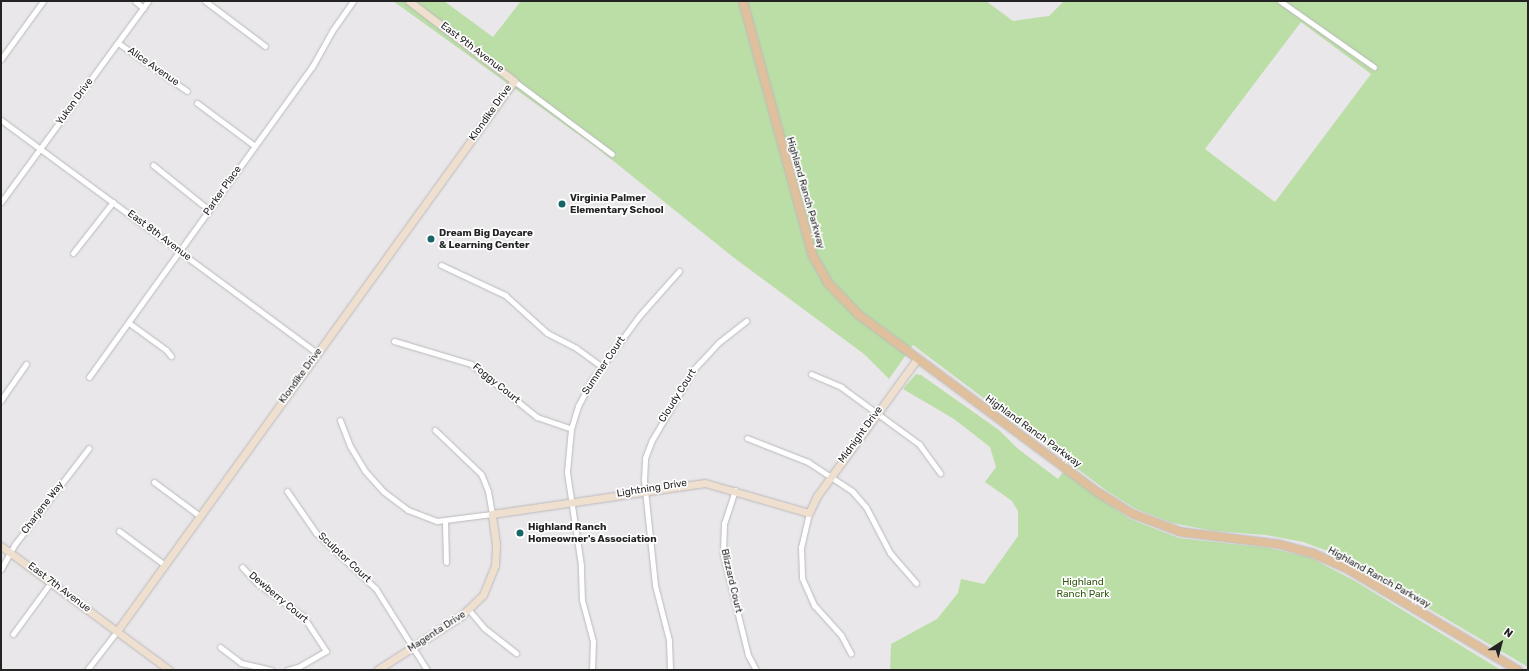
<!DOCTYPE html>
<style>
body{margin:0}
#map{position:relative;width:1529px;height:671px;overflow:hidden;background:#e9e7ea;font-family:Rubik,sans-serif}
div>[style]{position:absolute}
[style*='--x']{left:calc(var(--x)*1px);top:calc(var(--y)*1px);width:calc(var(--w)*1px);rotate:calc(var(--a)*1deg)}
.green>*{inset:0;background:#bbdea6}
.roads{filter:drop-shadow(0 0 1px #bab9bc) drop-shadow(0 0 1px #bab9bc)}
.street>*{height:5px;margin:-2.5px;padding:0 2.5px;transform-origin:2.5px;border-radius:2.5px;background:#fff}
.secondary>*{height:7px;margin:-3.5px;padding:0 3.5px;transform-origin:3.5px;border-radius:3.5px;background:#efdfce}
.primary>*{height:8px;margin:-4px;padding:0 4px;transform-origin:4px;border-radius:4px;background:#e0bf9d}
.dots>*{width:11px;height:11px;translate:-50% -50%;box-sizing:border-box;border:2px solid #fff;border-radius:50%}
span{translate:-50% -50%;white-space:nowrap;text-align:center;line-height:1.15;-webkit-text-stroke:3.5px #fff;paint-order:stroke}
.street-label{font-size:10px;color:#232324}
.poi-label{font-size:10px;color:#232324;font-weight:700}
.left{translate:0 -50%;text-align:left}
.park-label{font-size:10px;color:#335911}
.frame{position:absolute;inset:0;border:2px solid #232324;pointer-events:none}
.north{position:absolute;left:1481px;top:623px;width:40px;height:40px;-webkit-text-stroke:3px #fff;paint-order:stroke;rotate:36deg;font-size:11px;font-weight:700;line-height:16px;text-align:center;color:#232324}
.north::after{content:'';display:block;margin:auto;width:14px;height:18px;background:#232324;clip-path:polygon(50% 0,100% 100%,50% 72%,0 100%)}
</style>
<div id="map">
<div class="green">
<div style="clip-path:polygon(evenodd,393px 1px,444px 1px,493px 37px,521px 1px,986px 1px,1013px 21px,1049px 16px,1064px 1px,1528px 1px,1528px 667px,1336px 554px,1303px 542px,1266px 535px,1214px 531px,1172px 523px,1136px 509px,1107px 491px,913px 345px,889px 379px,864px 354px,733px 257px,596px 147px,393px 1px,1301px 22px,1371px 74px,1275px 202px,1205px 149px,1301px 22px)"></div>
<div style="clip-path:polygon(916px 374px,921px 375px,999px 430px,1017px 448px,1058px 479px,1063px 472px,1130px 519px,1179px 538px,1269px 548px,1309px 557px,1355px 581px,1501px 670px,890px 670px,891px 644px,937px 619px,958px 593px,961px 579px,984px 584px,1018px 536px,1018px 511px,1012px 501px,985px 482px,996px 467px,990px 447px,954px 419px,903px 389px)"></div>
</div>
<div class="roads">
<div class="street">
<div style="--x:135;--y:1;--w:11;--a:41"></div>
<div style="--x:205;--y:1;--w:75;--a:36.9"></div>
<div style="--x:1280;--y:1;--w:115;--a:35.1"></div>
<div style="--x:118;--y:43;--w:84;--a:34.8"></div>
<div style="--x:1;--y:59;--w:72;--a:-54.1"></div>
<div style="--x:514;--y:81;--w:122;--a:36.7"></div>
<div style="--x:197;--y:103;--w:72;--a:36.6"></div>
<div style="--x:1;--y:120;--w:393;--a:36.4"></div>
<div style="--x:153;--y:165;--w:72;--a:38.8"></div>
<div style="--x:1;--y:202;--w:249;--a:-53.8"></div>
<div style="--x:73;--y:253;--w:65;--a:-51.9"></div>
<div style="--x:441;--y:265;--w:71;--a:25.1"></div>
<div style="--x:505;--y:295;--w:57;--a:42.1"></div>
<div style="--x:547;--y:333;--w:33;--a:27"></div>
<div style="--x:576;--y:348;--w:32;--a:36"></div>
<div style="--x:129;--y:323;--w:46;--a:36.1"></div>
<div style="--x:166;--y:350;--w:8;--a:50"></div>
<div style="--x:394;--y:341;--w:80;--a:16.6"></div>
<div style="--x:471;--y:364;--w:85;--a:38.8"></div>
<div style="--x:537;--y:417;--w:36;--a:19"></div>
<div style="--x:811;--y:374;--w:33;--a:23"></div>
<div style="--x:841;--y:387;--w:97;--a:36.2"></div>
<div style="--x:919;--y:444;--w:36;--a:54"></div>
<div style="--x:89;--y:377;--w:382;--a:-54.3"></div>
<div style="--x:312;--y:67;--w:41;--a:-60.9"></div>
<div style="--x:332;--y:31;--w:37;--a:-55"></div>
<div style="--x:1;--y:400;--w:44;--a:-55.2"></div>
<div style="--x:340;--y:420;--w:28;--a:69"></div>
<div style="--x:350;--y:446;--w:29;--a:59"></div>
<div style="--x:365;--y:471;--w:28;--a:48"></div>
<div style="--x:384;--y:492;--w:30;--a:37"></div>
<div style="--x:408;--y:510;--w:31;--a:21"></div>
<div style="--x:437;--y:521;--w:55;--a:-7.3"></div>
<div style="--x:492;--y:514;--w:23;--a:-100"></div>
<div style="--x:488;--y:491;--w:18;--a:-112"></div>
<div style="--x:481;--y:474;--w:64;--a:-136.3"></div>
<div style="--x:747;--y:438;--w:66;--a:21.5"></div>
<div style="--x:808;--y:462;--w:53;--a:33.4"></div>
<div style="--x:852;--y:491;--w:21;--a:49"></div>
<div style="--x:866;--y:507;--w:52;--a:62.4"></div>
<div style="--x:890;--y:553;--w:40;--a:49"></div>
<div style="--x:154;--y:482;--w:57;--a:36.5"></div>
<div style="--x:735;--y:490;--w:35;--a:108"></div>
<div style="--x:724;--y:523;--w:31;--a:92"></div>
<div style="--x:723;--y:554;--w:104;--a:76.1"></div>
<div style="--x:748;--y:655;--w:17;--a:62"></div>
<div style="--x:287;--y:491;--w:51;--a:55.4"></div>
<div style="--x:316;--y:533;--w:82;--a:43"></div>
<div style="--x:376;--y:589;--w:96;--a:57.8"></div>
<div style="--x:809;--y:513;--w:35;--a:103"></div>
<div style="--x:801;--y:547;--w:31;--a:88"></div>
<div style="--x:802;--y:578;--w:30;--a:66"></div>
<div style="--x:814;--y:605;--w:40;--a:48"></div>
<div style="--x:841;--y:635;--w:21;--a:62"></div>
<div style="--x:445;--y:522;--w:40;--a:88.6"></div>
<div style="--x:119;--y:531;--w:57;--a:36.5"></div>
<div style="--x:242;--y:567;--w:23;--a:47"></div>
<div style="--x:258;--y:584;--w:55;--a:35.4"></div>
<div style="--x:303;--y:616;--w:42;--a:56.7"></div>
<div style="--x:326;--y:651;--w:32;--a:150"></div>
<div style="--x:298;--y:667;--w:11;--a:165"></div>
<div style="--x:1;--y:569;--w:29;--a:-61"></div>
<div style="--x:15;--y:544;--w:121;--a:-52.4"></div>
<div style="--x:469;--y:610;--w:23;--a:50"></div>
<div style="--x:484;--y:628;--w:41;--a:38"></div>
<div style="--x:13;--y:634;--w:64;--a:-53.8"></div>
<div style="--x:220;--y:647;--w:26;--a:37"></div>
<div style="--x:241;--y:663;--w:31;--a:13"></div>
<div style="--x:87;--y:670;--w:49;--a:-52.4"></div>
<div style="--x:592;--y:670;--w:29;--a:-88"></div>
<div style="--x:593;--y:641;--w:42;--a:-105"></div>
<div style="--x:582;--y:600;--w:35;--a:-92"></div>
<div style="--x:581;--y:565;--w:94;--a:-98.6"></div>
<div style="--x:567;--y:472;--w:43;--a:-84.7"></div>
<div style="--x:571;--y:429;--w:24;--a:-73"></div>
<div style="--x:578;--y:406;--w:30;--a:-62"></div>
<div style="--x:592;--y:380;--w:81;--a:-53.6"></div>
<div style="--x:640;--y:315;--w:59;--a:-48.4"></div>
<div style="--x:670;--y:670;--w:30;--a:-92"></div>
<div style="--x:669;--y:640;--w:57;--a:-104.3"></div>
<div style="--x:655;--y:585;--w:106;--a:-96"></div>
<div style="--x:644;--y:480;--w:22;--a:-87"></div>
<div style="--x:645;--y:458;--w:19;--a:-69"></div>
<div style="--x:652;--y:440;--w:82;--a:-59.4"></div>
<div style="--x:694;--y:369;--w:35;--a:-47"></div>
<div style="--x:718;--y:343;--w:36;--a:-38"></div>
</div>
<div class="secondary">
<div style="--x:1;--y:546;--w:209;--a:36.4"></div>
<div style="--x:117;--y:631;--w:678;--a:-54.18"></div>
<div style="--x:514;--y:81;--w:132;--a:-142.7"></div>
<div style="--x:377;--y:670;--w:100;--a:-32.7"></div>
<div style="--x:461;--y:616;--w:30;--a:-44"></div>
<div style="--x:483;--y:595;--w:32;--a:-68"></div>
<div style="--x:495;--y:565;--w:21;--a:-87"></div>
<div style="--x:496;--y:544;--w:30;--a:-98"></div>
<div style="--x:492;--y:514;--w:215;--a:-8.3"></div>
<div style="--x:705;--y:483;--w:108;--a:16.1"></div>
<div style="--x:809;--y:513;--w:19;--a:-65"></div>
<div style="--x:817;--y:496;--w:170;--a:-53.9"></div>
</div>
<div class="primary">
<div style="--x:743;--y:1;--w:262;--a:74.7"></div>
<div style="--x:812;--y:254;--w:33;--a:61"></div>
<div style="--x:828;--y:283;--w:45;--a:45.9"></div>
<div style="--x:859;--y:315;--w:299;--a:36.6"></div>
<div style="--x:1099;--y:493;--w:40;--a:32"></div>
<div style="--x:1133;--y:514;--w:51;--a:20.6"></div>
<div style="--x:1181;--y:532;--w:98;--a:7.1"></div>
<div style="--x:1278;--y:544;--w:35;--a:15"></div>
<div style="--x:1312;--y:553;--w:37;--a:24"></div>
<div style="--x:1346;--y:568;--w:200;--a:30.7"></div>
</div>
</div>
<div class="dots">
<div style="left:562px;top:204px;background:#176667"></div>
<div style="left:431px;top:239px;background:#176667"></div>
<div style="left:520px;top:533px;background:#176667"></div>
</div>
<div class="street-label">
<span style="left:472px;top:48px;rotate:37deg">East 9th Avenue</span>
<span style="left:153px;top:67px;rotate:35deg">Alice Avenue</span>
<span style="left:75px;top:102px;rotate:-54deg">Yukon Drive</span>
<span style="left:491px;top:113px;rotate:-55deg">Klondike Drive</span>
<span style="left:223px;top:191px;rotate:-55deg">Parker Place</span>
<span style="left:805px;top:193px;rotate:74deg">Highland Ranch Parkway</span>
<span style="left:159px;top:236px;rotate:37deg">East 8th Avenue</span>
<span style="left:604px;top:366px;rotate:-56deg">Summer Court</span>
<span style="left:301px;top:376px;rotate:-54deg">Klondike Drive</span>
<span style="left:496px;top:384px;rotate:39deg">Foggy Court</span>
<span style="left:678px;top:396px;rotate:-58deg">Cloudy Court</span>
<span style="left:1033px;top:432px;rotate:36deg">Highland Ranch Parkway</span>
<span style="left:861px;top:435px;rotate:-54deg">Midnight Drive</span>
<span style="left:652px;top:489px;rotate:-9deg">Lightning Drive</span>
<span style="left:43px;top:508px;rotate:-53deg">Charjene Way</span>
<span style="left:344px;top:558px;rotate:43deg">Sculptor Court</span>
<span style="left:1379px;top:578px;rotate:29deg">Highland Ranch Parkway</span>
<span style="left:731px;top:581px;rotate:77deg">Blizzard Court</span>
<span style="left:59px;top:588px;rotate:37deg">East 7th Avenue</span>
<span style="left:278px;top:598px;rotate:40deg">Dewberry Court</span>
<span style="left:437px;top:632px;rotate:-33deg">Magenta Drive</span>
</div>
<div class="poi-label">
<span class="left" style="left:570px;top:204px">Virginia Palmer<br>Elementary School</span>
<span class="left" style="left:439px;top:239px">Dream Big Daycare<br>&amp; Learning Center</span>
<span class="left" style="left:528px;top:533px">Highland Ranch<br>Homeowner's Association</span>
</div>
<div class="park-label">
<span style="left:1083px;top:588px">Highland<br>Ranch Park</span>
</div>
<div class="frame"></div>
<div class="north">N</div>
</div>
